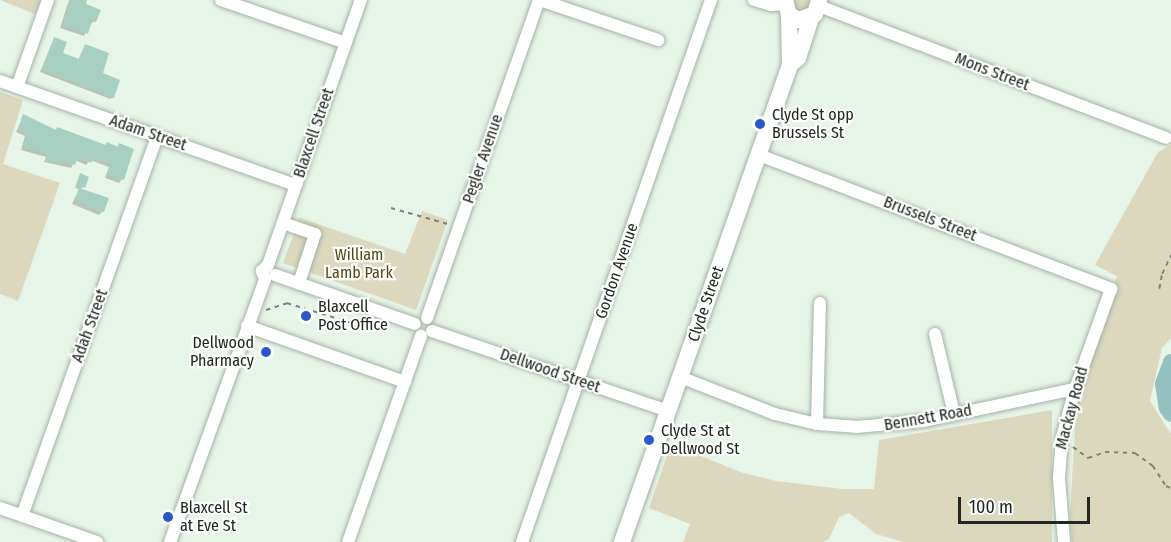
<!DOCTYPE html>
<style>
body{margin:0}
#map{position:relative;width:1171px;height:542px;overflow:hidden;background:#e7f5e8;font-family:"Fira Sans Condensed",sans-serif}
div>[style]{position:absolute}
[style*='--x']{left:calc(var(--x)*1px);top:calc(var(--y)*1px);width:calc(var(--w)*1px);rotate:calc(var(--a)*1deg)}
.green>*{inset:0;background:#dbd8bd}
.shadow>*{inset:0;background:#0003}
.river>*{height:16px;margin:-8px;padding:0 8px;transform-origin:8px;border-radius:8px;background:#94c0bf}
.building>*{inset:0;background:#a8d0c2}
.path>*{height:1.5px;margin-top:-0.75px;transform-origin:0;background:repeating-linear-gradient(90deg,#7d867e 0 4.5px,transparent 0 9px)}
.roads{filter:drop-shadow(0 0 2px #a5b2a6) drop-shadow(0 0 2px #a5b2a6)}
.minor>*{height:12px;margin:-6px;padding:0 6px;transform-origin:6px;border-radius:6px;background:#fff}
.major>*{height:16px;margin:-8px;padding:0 8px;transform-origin:8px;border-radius:8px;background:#fff}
.dots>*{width:16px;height:16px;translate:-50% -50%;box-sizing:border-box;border:3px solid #fcfffc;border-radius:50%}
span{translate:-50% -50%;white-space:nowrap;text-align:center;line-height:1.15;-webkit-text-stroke:4.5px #fcfffc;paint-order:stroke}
.street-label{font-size:16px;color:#222723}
.poi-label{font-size:16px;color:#222723}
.left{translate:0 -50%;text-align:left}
.right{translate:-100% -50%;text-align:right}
.park-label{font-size:16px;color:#534b11}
.scale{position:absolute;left:958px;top:497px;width:132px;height:27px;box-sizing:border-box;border:3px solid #222723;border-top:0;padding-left:8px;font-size:18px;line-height:21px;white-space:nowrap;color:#222723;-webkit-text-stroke:4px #fcfffc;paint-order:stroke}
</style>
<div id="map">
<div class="green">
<div style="clip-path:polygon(0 0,40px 0,35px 14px)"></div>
<div style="clip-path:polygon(792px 0,814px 0,810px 12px,795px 12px)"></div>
<div style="clip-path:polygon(0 92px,23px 100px,3px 164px,60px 183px,18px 301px,0 294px)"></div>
<div style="clip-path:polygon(1171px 145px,1171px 338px,1162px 348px,1150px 401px,1171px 434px,1171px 542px,1072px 542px,1070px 515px,1076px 411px,1117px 276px,1095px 265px,1158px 152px)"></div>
<div style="clip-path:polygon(422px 211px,448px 220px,416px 310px,283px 263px,300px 218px,405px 254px)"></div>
<div style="clip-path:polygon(1052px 410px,1052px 542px,904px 542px,876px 534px,849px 513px,839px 517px,829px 539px,823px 542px,683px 542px,690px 524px,649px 508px,671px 444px,743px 473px,776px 481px,842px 489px,874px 489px,879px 440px)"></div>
</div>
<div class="shadow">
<div style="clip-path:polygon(69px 0,86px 0,84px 5px,95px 21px,90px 24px,84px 36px,60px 28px)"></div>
<div style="clip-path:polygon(54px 39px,61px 54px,78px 61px,85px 45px,113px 97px,110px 99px,40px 72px)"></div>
<div style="clip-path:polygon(24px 116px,55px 131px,105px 146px,116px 148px,119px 145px,122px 179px,119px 183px,105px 178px,109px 167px,90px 160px,86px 165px,75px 160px,71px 168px,44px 162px,46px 157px,21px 150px,25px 136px,16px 132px)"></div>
<div style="clip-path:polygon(81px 175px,87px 177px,81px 190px,103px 211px,99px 215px,72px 204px,79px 189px,75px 188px)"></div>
</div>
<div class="river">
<div style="--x:1171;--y:362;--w:23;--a:110"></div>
<div style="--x:1163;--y:384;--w:24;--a:81"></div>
<div style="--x:1167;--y:408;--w:7;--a:56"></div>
</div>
<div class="building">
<div style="clip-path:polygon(71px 0,87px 0,86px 4px,101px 10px,96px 22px,92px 21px,88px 34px,63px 25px)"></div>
<div style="clip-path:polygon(54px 37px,67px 42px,63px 53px,79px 59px,85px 44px,109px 53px,103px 73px,120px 80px,114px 98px,42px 69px)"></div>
<div style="clip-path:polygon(23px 114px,56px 130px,57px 127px,106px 145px,107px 142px,118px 147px,119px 143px,134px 149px,124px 180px,107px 175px,111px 164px,93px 157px,91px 163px,78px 157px,75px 165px,60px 161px,59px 163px,46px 159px,48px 154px,23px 147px,28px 133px,18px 129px)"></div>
<div style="clip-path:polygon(80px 173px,89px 177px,85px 188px,76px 185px)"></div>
<div style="clip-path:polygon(79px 188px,109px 198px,104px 212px,75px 200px)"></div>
</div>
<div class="path">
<div style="--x:391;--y:208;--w:59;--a:15.7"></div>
<div style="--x:1159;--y:289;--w:15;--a:-79"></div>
<div style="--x:1162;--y:274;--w:21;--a:-65"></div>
<div style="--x:266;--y:310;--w:22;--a:-18"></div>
<div style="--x:287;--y:303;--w:77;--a:17.3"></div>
<div style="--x:361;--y:326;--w:9;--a:-69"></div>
<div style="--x:1073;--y:447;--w:19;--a:36"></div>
<div style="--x:1088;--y:458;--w:18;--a:-19"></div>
<div style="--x:1105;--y:452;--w:30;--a:2"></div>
<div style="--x:1135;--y:453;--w:22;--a:36"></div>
<div style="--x:1153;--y:466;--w:24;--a:57"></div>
<div style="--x:1166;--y:486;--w:5;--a:22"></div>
</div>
<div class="roads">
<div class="minor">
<div style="--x:221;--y:0;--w:132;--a:19"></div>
<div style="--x:540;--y:0;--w:125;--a:18.7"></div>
<div style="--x:754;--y:0;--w:18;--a:16"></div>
<div style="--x:771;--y:5;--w:14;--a:-4"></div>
<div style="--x:819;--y:6;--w:371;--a:20.8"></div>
<div style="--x:0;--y:81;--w:314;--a:19.4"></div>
<div style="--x:17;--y:87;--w:92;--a:-70.4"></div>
<div style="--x:759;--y:155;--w:377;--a:20.8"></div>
<div style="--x:1111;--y:289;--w:106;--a:109.8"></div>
<div style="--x:1075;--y:389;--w:50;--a:105.2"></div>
<div style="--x:1062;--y:437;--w:41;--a:94.2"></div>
<div style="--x:1059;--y:478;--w:64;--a:85.5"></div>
<div style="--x:283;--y:223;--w:34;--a:19"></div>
<div style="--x:315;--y:234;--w:52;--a:108.1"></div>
<div style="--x:275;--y:275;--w:148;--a:19.3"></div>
<div style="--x:265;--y:279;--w:9;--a:-111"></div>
<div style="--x:262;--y:271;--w:8;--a:-45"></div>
<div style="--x:268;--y:265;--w:281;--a:-70.7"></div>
<div style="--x:427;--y:318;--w:337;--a:-70.6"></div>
<div style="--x:247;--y:326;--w:168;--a:19.5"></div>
<div style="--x:432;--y:331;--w:249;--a:18.7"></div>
<div style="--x:935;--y:334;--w:82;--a:76.6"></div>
<div style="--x:680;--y:377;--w:102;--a:21.3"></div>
<div style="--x:775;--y:414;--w:43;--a:13.4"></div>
<div style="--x:817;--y:424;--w:39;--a:4"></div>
<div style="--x:856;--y:427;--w:68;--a:-5"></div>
<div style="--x:924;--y:421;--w:154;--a:-12"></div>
<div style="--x:817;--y:424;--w:121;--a:-88.6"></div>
<div style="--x:0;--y:508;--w:103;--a:19.3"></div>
<div style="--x:22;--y:516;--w:403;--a:-70.4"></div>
<div style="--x:170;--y:542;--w:280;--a:-70.1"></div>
<div style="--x:348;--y:542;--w:219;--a:-70.5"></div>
<div style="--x:522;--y:542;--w:574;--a:-70.78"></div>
</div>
<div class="major">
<div style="--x:785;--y:0;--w:16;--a:75"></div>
<div style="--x:789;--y:15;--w:11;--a:27"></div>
<div style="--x:799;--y:20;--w:17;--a:-21"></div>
<div style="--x:815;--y:14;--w:15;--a:-74"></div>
<div style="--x:789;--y:15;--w:50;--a:88.9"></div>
<div style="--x:622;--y:542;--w:506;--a:-70.6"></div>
<div style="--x:790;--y:65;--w:11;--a:-41"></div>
<div style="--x:798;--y:58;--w:42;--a:-72"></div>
</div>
</div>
<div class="dots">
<div style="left:760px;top:124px;background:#2c57c6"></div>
<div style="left:306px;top:316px;background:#2c57c6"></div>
<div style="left:266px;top:352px;background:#2c57c6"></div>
<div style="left:649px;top:440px;background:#2c57c6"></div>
<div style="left:168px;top:517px;background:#2c57c6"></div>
</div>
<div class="street-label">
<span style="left:992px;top:72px;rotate:21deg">Mons Street</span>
<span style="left:148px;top:133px;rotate:19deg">Adam Street</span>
<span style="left:314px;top:133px;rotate:-71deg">Blaxcell Street</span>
<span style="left:483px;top:159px;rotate:-71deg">Pegler Avenue</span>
<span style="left:930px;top:219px;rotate:21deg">Brussels Street</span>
<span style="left:617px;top:271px;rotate:-71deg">Gordon Avenue</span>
<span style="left:706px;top:304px;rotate:-71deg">Clyde Street</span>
<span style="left:90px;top:326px;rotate:-70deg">Adah Street</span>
<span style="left:550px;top:371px;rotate:19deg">Dellwood Street</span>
<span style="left:1072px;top:408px;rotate:-75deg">Mackay Road</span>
<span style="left:928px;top:418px;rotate:-10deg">Bennett Road</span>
</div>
<div class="poi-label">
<span class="left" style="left:772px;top:124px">Clyde St opp<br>Brussels St</span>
<span class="left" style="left:318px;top:316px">Blaxcell<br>Post Office</span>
<span class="right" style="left:254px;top:352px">Dellwood<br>Pharmacy</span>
<span class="left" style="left:661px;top:440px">Clyde St at<br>Dellwood St</span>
<span class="left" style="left:180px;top:517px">Blaxcell St<br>at Eve St</span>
</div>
<div class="park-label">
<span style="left:359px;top:264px">William<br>Lamb Park</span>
</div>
<div class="scale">100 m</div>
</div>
